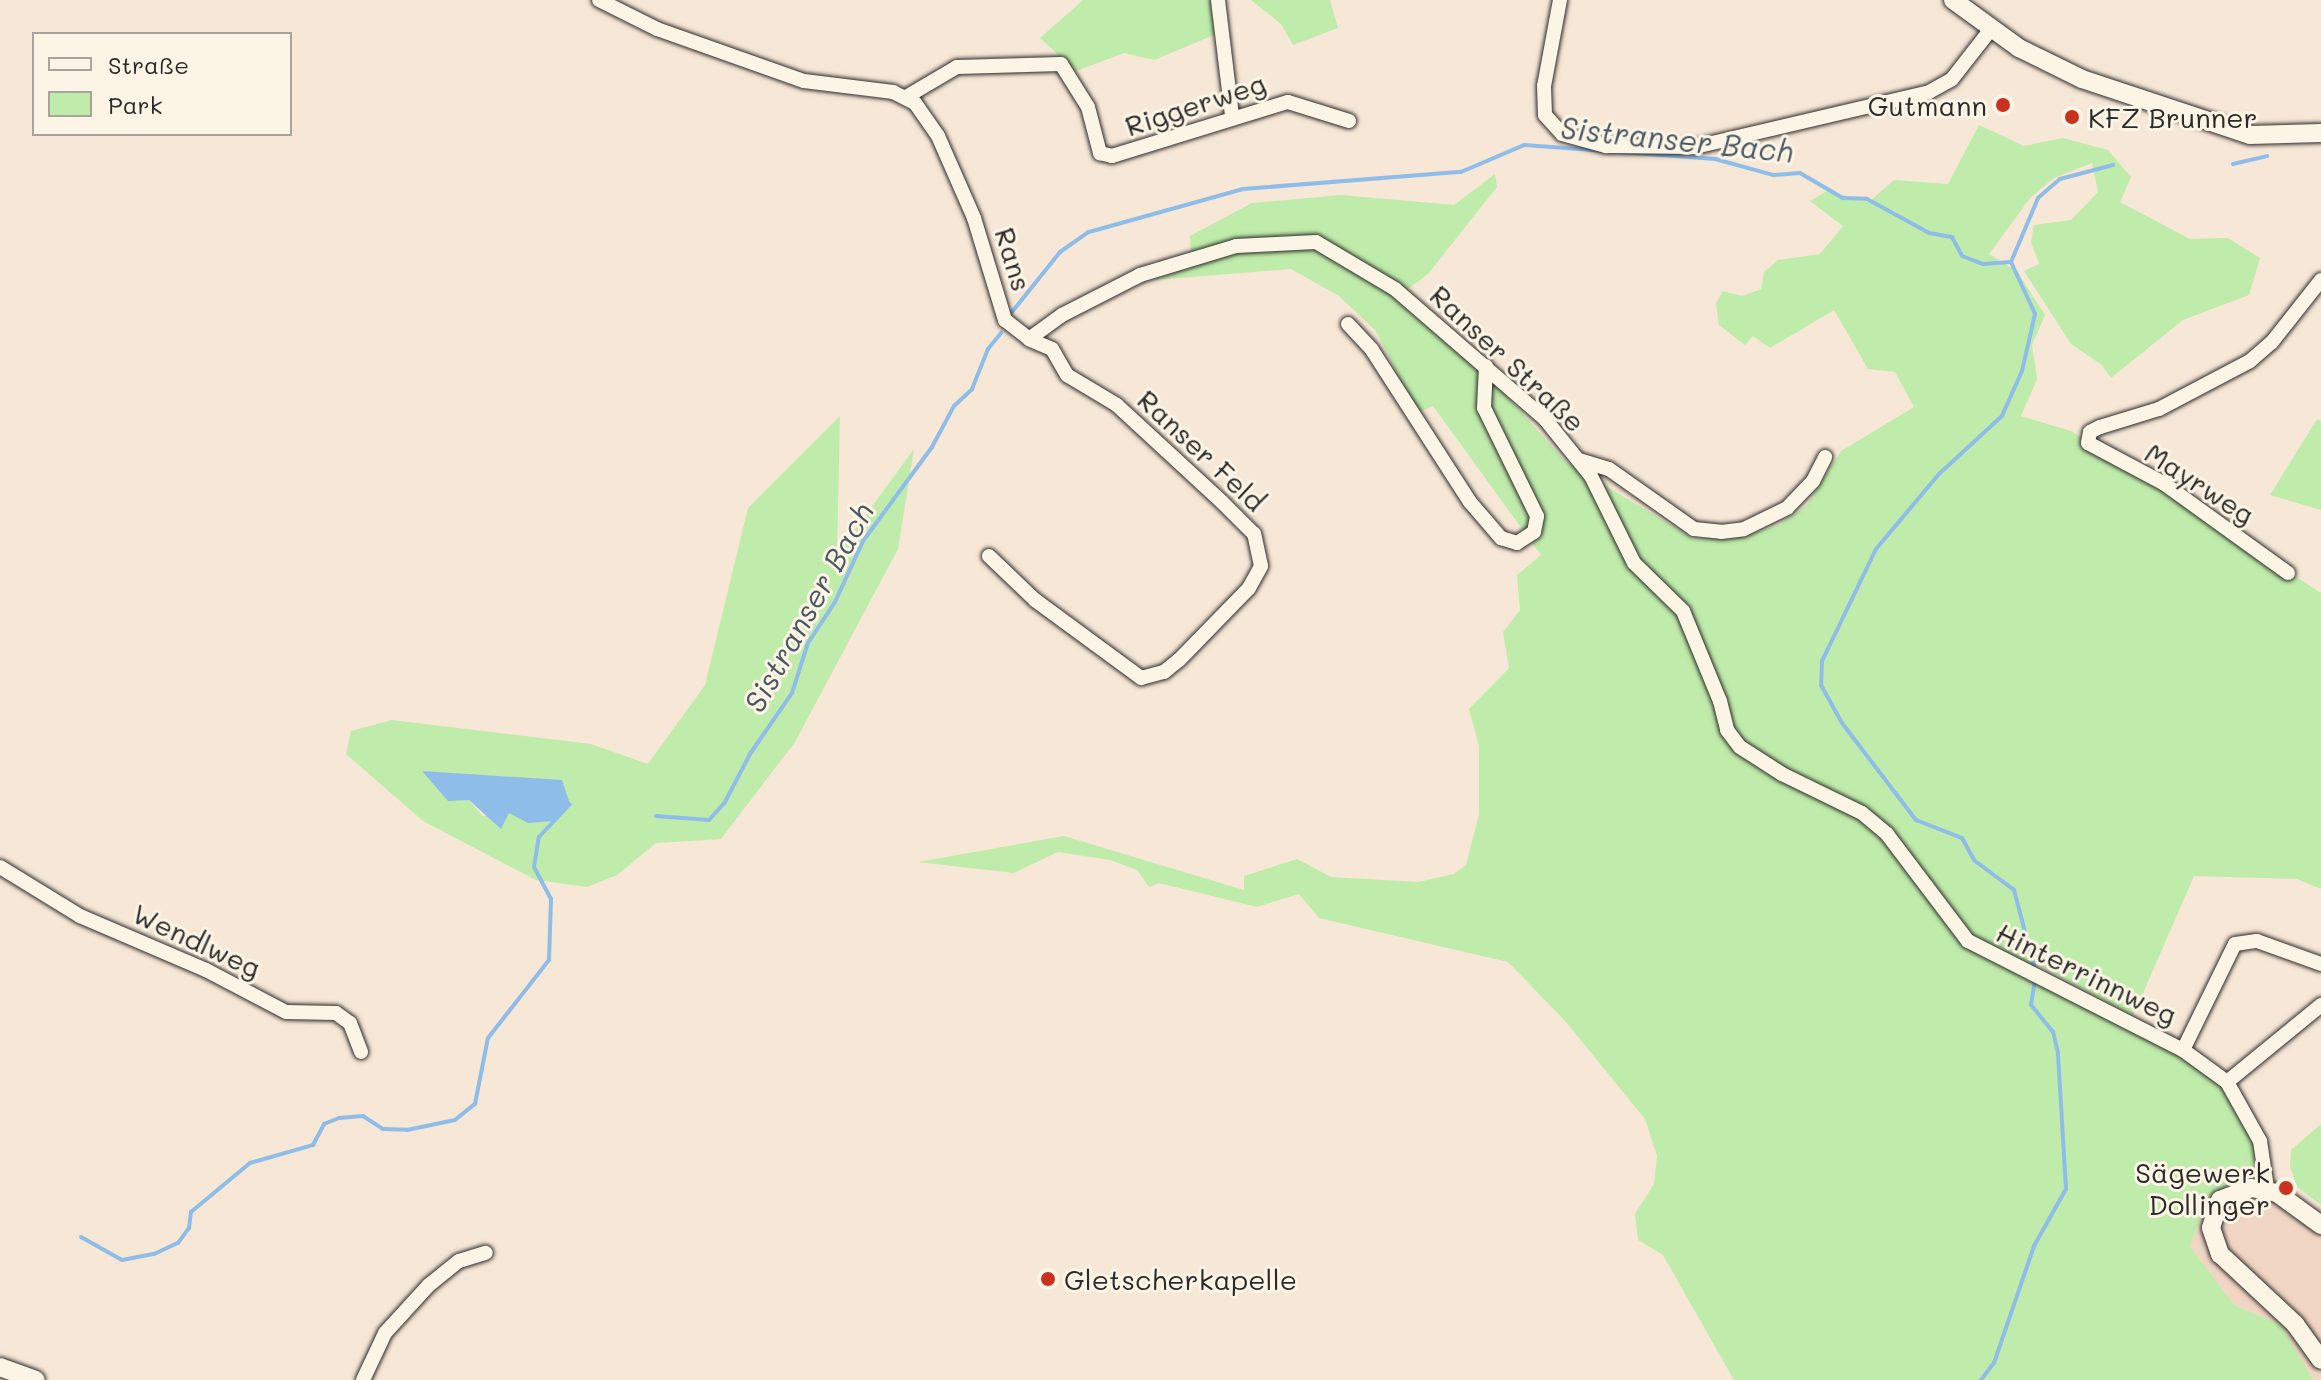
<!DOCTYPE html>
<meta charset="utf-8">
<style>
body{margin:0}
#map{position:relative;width:2321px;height:1380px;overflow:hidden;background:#f7e7d6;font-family:Mali,sans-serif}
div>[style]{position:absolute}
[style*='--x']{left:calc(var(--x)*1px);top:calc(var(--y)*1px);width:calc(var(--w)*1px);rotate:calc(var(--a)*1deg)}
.built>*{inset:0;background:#f1d6c4}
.green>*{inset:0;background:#bfecaa}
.water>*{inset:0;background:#8fbde9}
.stream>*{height:4px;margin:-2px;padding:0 2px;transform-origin:2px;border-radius:2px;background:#8fbde9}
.roads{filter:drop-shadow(0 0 2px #2b2b2b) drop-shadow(0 0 2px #2b2b2b)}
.minor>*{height:14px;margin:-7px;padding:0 7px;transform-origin:7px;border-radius:7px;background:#fcf5e5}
.secondary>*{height:18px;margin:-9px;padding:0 9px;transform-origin:9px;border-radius:9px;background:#fcf5e5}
.dots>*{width:22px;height:22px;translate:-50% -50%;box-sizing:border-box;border:4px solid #fcf5e5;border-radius:50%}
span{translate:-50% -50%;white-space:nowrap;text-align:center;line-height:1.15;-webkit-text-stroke:6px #fcf5e5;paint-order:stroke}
.street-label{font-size:28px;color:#2b2b2b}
.poi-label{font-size:28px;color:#2b2b2b}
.right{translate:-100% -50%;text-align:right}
.left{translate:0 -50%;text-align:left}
.water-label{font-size:30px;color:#495764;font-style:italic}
.legend{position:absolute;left:32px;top:32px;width:260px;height:104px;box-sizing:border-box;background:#fcf5e5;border:2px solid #a8a49b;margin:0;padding:10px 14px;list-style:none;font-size:24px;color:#2b2b2b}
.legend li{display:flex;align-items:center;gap:16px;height:40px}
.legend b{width:40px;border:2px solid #a8a49b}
</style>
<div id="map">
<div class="built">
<div style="clip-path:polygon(2257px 1177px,2321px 1227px,2321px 1380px,2313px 1380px,2281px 1325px,2234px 1305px,2190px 1246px,2209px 1197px)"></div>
</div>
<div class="green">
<div style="clip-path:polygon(1083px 0,1211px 0,1214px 35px,1154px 60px,1124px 53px,1076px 71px,1040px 38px)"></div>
<div style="clip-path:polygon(1251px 0,1330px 0,1338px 28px,1293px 45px,1281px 24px)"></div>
<div style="clip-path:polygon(1979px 125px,2024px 146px,2063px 138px,2108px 150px,2131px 177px,2120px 202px,2190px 239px,2228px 238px,2260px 258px,2249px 295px,2183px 320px,2111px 378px,2102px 365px,2071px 344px,2024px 271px,2039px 264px,2031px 242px,2034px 225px,2071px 220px,2098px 192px,2092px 163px,2054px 178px,2031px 197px,1989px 254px,2017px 271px,2045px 315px,2032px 345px,2037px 379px,2021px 416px,2071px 431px,2321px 593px,2321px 889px,2297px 879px,2194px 876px,2133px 1016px,2036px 964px,2032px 967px,2227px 1082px,2257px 1145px,2257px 1177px,2209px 1197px,2190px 1246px,2234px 1305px,2281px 1325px,2313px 1380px,1734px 1380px,1663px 1255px,1638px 1240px,1635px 1214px,1654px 1184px,1657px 1156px,1645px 1119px,1566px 1022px,1508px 962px,1319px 918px,1299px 894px,1257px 907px,1159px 883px,1149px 887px,1137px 870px,1110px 860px,1058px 852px,1014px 873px,918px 862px,1064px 836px,1244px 890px,1244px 876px,1297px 859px,1331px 877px,1418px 882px,1454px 874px,1466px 865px,1479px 814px,1479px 746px,1469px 709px,1509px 668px,1503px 632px,1520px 610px,1517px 575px,1541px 555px,1433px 406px,1417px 413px,1376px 331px,1339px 296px,1291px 269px,1154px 280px,1191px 267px,1190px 236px,1252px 203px,1341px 195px,1454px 205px,1495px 174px,1497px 187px,1428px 274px,1397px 297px,1475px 361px,1566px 462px,1694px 539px,1741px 537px,1778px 525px,1807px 505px,1841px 451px,1914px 407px,1895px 372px,1868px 369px,1834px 310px,1770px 348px,1753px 336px,1745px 345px,1719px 325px,1716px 303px,1723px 291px,1742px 296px,1761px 289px,1764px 272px,1778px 260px,1820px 254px,1843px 226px,1810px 201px,1827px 191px,1869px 202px,1894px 180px,1948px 184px)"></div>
<div style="clip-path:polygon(evenodd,840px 416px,837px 554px,914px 449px,898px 549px,795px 742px,721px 839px,656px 843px,617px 875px,587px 887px,536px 880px,423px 821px,346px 754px,351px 731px,392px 720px,591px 744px,648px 764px,705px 685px,748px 508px,840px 416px,423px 771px,520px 780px,562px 780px,509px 813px,482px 816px,469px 800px,448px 800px,423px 771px)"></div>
<div style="clip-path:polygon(2317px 419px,2321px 421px,2321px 510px,2270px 495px)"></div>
<div style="clip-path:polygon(2321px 1124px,2321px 1205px,2297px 1187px,2290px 1166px,2291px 1150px)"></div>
</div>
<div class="water">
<div style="clip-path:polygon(422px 771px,562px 780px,570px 804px,554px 821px,528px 823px,509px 813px,501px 829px,469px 800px,448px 801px)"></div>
</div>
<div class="stream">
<div style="--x:2233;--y:164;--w:35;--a:-13"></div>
<div style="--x:2011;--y:262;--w:57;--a:65.2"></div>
<div style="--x:2035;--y:314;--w:58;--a:102.8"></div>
<div style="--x:2022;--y:371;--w:49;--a:114"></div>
<div style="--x:2002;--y:416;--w:86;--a:137.4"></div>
<div style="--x:1939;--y:474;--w:98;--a:130"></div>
<div style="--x:1876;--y:549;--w:124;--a:115.7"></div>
<div style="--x:1822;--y:661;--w:24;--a:92"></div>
<div style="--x:1821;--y:685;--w:43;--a:61.1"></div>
<div style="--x:1842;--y:723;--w:122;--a:52.7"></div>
<div style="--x:1916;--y:820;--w:49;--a:21.4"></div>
<div style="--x:1962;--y:838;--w:26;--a:61"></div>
<div style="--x:1975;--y:861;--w:49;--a:36.6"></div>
<div style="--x:2014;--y:890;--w:79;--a:75.3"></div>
<div style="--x:1012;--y:312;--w:77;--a:-51.3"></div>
<div style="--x:1060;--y:252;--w:35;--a:-35"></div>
<div style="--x:1089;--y:232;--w:160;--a:-15.6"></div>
<div style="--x:1243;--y:189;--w:219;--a:-4.5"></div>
<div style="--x:1461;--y:172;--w:69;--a:-23.2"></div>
<div style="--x:1524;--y:145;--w:192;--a:4.2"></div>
<div style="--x:1715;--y:159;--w:60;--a:15.4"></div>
<div style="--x:1773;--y:175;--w:27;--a:-4"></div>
<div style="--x:1800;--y:173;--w:50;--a:30.2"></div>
<div style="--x:1843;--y:198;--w:24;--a:2"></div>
<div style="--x:1867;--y:199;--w:71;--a:28.7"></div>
<div style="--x:1929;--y:233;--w:23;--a:10"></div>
<div style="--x:1952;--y:237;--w:21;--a:62"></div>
<div style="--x:1962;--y:256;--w:22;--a:21"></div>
<div style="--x:1983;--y:264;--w:28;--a:-4"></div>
<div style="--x:2011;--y:262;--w:69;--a:-67.1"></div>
<div style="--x:2038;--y:198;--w:29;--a:-41"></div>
<div style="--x:2060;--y:179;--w:55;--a:-14.8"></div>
<div style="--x:656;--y:816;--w:53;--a:4.3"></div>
<div style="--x:709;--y:820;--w:24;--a:-48"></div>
<div style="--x:725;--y:802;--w:54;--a:-62.5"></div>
<div style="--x:750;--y:754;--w:74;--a:-55.5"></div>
<div style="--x:792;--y:693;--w:52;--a:-72.3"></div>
<div style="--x:808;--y:643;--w:49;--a:-56.6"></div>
<div style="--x:835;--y:602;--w:67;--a:-65.3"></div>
<div style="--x:863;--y:541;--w:117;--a:-53.7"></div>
<div style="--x:932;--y:447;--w:47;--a:-61.8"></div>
<div style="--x:954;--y:406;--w:25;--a:-43"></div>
<div style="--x:972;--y:389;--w:43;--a:-68.2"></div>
<div style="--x:988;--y:349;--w:21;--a:-51"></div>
<div style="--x:81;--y:1237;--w:47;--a:29.3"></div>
<div style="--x:122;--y:1260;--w:33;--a:-11"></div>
<div style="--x:154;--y:1254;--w:26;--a:-25"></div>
<div style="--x:178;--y:1243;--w:19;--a:-54"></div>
<div style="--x:189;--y:1228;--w:16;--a:-83"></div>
<div style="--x:191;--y:1212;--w:77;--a:-39.7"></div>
<div style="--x:250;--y:1163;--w:66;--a:-15.9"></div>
<div style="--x:313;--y:1145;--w:24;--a:-62"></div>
<div style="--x:324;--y:1124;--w:16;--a:-22"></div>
<div style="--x:339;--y:1118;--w:24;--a:-5"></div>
<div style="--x:363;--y:1116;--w:24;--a:33"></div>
<div style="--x:383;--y:1129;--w:24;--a:2"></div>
<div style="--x:407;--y:1130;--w:49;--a:-11.8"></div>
<div style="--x:455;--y:1120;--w:26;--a:-39"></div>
<div style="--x:475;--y:1104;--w:67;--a:-78.9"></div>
<div style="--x:488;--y:1038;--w:99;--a:-52"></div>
<div style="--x:549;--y:960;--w:61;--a:-88.1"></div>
<div style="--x:551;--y:899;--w:36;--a:-118"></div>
<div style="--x:534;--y:867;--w:30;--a:-81"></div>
<div style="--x:539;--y:837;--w:45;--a:-46.8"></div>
<div style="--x:1981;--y:1380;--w:21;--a:-53"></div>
<div style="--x:1994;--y:1363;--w:124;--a:-71.1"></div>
<div style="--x:2034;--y:1246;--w:65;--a:-60.7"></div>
<div style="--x:2066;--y:1189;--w:136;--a:-93.4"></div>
<div style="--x:2058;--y:1053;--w:22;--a:-103"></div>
<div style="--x:2053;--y:1032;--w:35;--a:-129"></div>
<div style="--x:2031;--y:1005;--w:25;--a:-81"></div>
</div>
<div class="roads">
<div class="minor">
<div style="--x:599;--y:0;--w:65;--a:26.6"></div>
<div style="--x:657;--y:29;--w:156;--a:19.5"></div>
<div style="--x:804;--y:81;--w:90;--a:7"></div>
<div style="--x:893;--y:92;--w:25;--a:27"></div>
<div style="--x:915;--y:103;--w:40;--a:55.1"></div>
<div style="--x:938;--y:136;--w:90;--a:66.3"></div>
<div style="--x:974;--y:218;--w:107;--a:73.1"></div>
<div style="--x:1005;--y:320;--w:31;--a:38"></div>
<div style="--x:1029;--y:339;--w:41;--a:-36"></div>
<div style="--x:1062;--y:315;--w:88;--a:-27.1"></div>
<div style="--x:1140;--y:275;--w:100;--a:-16.8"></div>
<div style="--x:1236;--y:246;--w:80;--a:-2.9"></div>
<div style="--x:1316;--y:242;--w:92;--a:30.7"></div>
<div style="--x:1395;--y:289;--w:198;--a:40.9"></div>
<div style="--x:1545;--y:419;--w:73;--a:51.1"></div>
<div style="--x:1591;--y:476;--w:97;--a:63.7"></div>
<div style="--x:1634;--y:563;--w:69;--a:44.4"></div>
<div style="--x:1683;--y:611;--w:97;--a:67.7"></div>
<div style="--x:1720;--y:701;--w:30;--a:76"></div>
<div style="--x:1727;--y:730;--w:21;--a:53"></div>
<div style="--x:1740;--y:747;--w:50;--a:32.7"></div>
<div style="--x:1782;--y:774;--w:89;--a:26"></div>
<div style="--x:1862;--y:813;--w:33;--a:40"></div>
<div style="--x:1887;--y:834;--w:134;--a:52.9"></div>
<div style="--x:1968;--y:941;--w:241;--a:26.9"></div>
<div style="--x:2183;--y:1050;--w:54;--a:36"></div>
<div style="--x:2227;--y:1082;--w:68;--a:60.8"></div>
<div style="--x:2260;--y:1141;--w:48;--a:81.5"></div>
<div style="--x:1218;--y:0;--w:117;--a:83.1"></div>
<div style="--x:1560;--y:0;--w:87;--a:100.5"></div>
<div style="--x:1544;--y:86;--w:29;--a:88"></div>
<div style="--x:1545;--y:115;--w:25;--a:48"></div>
<div style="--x:1562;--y:134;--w:46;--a:15.3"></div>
<div style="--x:1606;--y:146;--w:89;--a:0.6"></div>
<div style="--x:1695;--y:147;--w:240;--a:-13.2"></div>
<div style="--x:1929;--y:92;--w:26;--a:-29"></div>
<div style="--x:1952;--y:79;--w:63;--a:-52"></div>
<div style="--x:906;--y:97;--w:59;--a:-30.5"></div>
<div style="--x:957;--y:67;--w:104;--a:-1.7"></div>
<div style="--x:1061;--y:64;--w:51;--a:57.9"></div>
<div style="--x:1088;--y:107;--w:48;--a:75.4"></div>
<div style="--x:1100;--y:153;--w:12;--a:14"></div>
<div style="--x:1112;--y:156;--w:184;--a:-17.1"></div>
<div style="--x:1288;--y:102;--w:64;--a:17.3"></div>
<div style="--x:1348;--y:324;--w:35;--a:47"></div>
<div style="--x:1372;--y:350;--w:181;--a:57.2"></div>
<div style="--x:1470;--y:502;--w:48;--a:49.3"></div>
<div style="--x:1501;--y:538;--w:17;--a:17"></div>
<div style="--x:1517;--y:543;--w:20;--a:-33"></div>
<div style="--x:1534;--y:532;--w:16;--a:-79"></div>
<div style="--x:1537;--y:516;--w:120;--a:-116.1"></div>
<div style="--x:1484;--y:408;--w:42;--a:-87.3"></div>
<div style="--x:1579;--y:460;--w:31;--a:17"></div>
<div style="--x:1609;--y:469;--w:104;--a:35.2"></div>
<div style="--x:1694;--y:529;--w:27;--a:6"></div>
<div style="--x:1721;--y:532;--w:23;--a:-7"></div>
<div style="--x:1744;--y:529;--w:48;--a:-26"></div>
<div style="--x:1787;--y:508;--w:37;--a:-46"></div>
<div style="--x:1813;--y:481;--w:27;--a:-63"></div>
<div style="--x:989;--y:556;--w:64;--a:43.7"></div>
<div style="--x:1035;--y:600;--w:132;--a:36.3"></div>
<div style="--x:1141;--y:678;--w:24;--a:-15"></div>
<div style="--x:1164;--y:672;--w:19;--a:-39"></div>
<div style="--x:1179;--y:660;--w:100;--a:-45.8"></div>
<div style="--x:1249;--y:588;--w:25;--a:-61"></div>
<div style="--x:1261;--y:566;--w:33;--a:-102"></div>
<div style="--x:1254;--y:534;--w:45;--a:-135"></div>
<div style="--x:1222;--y:502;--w:143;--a:-137.3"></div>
<div style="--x:1117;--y:405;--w:58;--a:-149"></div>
<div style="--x:1067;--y:375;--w:30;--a:-120"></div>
<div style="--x:1052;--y:349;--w:25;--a:-157"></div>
<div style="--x:2288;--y:573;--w:154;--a:-144.2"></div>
<div style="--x:2163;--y:483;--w:85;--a:-151.9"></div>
<div style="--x:2088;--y:443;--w:11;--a:-80"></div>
<div style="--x:2090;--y:432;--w:11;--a:-27"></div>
<div style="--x:2100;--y:427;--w:62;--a:-17"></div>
<div style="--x:2159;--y:409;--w:103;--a:-27.8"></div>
<div style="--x:2250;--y:361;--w:29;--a:-41"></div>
<div style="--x:2272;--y:342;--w:79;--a:-51.7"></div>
<div style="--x:0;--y:867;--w:94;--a:31.5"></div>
<div style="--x:80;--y:916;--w:137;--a:23.2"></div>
<div style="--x:206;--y:970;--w:90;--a:27.7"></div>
<div style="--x:286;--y:1012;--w:50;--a:1.1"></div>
<div style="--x:336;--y:1013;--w:17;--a:36"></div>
<div style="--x:350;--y:1023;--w:31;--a:69"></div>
<div style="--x:2183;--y:1050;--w:118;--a:-63.9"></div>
<div style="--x:2235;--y:944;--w:22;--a:-8"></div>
<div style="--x:2257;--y:941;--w:68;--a:19.8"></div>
<div style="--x:2227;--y:1082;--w:122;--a:-39.3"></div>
<div style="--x:363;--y:1380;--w:52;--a:-64.9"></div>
<div style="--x:385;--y:1333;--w:65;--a:-47.5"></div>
<div style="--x:429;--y:1285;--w:38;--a:-39"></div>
<div style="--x:459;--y:1261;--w:28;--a:-17"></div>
</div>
<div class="secondary">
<div style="--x:1953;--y:0;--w:82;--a:36"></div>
<div style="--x:2019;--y:48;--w:70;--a:26.2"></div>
<div style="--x:2082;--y:79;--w:177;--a:18.4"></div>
<div style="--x:2250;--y:135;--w:71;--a:-1.6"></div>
<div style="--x:2321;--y:1225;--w:54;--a:-144"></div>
<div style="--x:2277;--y:1193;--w:26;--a:-169"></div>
<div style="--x:2251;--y:1188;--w:33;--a:159"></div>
<div style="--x:2220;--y:1200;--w:29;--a:108"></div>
<div style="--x:2211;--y:1228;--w:28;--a:71"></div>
<div style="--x:2220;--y:1254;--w:103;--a:43"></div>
<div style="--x:2295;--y:1324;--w:44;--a:54.2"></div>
<div style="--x:0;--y:1367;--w:38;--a:20"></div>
</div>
</div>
<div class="dots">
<div style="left:2003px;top:105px;background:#c8321e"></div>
<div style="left:2072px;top:117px;background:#c8321e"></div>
<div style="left:2286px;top:1188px;background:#c8321e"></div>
<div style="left:1048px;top:1279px;background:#c8321e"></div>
</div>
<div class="street-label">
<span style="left:1195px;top:104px;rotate:-18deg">Riggerweg</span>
<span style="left:1014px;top:259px;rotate:73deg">Rans</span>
<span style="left:1508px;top:358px;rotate:43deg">Ranser Straße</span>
<span style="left:1202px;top:450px;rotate:43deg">Ranser Feld</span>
<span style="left:2200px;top:483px;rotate:33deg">Mayrweg</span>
<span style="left:197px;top:940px;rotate:25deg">Wendlweg</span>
<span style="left:2087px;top:973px;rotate:26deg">Hinterrinnweg</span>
</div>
<div class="poi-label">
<span class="right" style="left:1987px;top:105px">Gutmann</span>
<span class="left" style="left:2088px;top:117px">KFZ Brunner</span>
<span class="right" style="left:2270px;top:1188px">Sägewerk<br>Dollinger</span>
<span class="left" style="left:1064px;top:1279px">Gletscherkapelle</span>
</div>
<div class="water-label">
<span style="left:1677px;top:139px;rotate:6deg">Sistranser Bach</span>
<span style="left:808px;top:607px;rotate:-61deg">Sistranser Bach</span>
</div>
<ul class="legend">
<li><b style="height:10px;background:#fcf5e5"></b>Straße</li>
<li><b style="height:22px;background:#bfecaa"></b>Park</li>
</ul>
</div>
